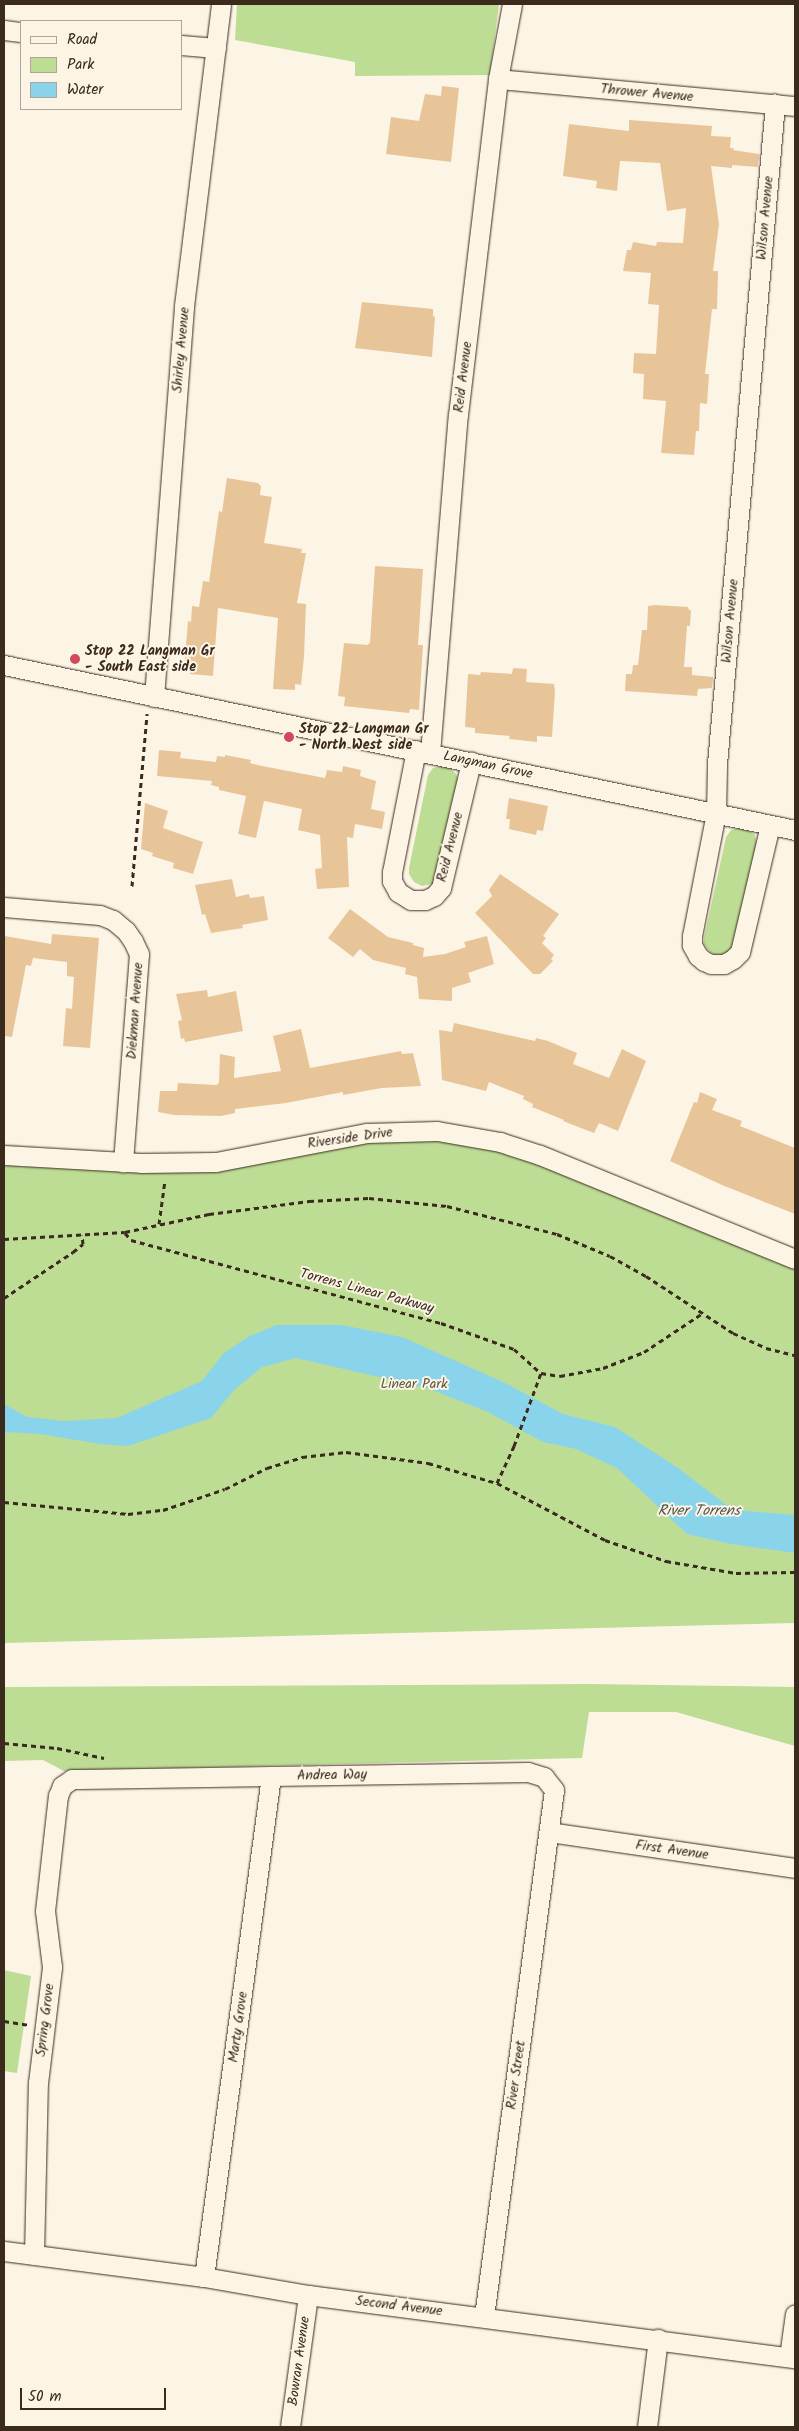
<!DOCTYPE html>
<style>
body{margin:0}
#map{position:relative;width:799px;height:2431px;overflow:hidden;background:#fcf5e5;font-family:Kalam,sans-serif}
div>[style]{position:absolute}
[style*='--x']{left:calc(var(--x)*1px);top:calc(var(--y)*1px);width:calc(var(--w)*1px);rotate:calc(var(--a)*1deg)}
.green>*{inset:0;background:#bddc94}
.water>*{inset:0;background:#8ad4eb}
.building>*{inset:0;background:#e8c599}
.path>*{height:3px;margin-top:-1.5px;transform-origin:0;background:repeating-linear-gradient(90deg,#3b2a1e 0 5px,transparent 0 9px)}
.roads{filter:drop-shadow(0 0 1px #3b2a1e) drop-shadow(0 0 1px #3b2a1e)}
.street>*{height:19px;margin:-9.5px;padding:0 9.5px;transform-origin:9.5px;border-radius:9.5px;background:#fcf5e5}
.dots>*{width:14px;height:14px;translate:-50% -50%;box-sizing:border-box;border:2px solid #fcf5e5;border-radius:50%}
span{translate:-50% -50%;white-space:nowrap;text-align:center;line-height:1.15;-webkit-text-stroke:4px #fcf5e5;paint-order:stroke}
.street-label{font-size:14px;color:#3b2a1e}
.poi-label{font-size:14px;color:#3b2a1e;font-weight:700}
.left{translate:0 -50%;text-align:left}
.park-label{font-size:14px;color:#5c563c}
.water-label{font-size:15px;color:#4f5451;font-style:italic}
.frame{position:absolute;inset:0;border:5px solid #3b2a1e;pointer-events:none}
.legend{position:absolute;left:20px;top:20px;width:162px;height:90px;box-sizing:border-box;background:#fcf5e5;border:1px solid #afa495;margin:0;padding:6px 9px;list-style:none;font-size:15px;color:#3b2a1e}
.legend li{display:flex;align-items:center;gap:10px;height:25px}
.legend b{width:25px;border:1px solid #afa495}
.scale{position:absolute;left:20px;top:2388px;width:146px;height:22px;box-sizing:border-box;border:2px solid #3b2a1e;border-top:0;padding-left:6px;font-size:15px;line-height:18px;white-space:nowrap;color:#3b2a1e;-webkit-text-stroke:4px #fcf5e5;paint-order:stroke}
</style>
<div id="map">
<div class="green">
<div style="clip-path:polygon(237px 4px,499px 4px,490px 75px,355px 76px,355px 62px,235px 40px)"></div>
<div style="clip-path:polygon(442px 766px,450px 768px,456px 774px,459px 782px,440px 878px,432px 884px,422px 886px,414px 882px,409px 874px,409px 868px,428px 775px,433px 768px)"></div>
<div style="clip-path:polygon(740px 828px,748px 829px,755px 835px,757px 844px,735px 949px,718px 957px,710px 952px,704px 945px,704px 938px,726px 837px,731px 830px)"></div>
<div style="clip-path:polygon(391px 1136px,440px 1136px,523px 1154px,795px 1262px,795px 1623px,4px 1643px,4px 1161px,148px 1171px)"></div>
<div style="clip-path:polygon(589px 1684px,795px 1687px,795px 1746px,676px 1712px,589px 1712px,582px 1758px,64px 1771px,43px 1760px,4px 1761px,4px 1687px)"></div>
<div style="clip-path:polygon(4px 1970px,31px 1976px,17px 2073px,4px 2071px)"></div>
</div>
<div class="water">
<div style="clip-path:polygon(276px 1325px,342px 1325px,402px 1337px,505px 1383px,563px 1414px,615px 1427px,678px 1468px,733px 1510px,795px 1515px,795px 1553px,731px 1544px,687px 1534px,617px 1468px,576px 1449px,543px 1442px,488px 1412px,427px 1388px,296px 1358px,262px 1367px,234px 1390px,211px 1418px,128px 1446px,100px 1444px,40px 1434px,4px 1432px,4px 1404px,27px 1417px,64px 1421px,117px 1418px,202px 1381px,224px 1353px,248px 1337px)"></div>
</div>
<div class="building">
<div style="clip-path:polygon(442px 86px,459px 88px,451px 162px,386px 154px,391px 117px,419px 121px,425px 94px,441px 96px)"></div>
<div style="clip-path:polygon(629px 120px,712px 126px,711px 136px,731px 137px,730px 148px,734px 148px,733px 150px,759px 154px,758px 167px,732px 165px,732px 168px,711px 166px,719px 224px,713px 271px,718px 271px,717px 309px,712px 309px,705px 374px,709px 374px,707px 404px,700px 403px,699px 431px,696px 431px,694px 455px,661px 453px,666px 401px,643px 399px,644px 374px,633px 373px,634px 353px,656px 354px,659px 305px,648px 304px,651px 273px,623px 271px,627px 250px,631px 250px,633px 242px,656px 246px,657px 242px,683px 243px,686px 208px,667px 211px,660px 163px,620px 161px,617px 191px,596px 188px,597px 181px,563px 176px,569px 124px,629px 131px)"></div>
<div style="clip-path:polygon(362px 302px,433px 309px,433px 316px,435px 317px,432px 357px,355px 348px)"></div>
<div style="clip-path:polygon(227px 478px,258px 483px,261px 486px,260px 495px,272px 497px,264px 543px,302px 549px,301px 553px,306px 553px,297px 603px,306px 604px,304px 657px,301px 685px,295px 684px,295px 690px,273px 689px,278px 618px,218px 608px,213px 676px,190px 674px,190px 671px,184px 670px,188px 621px,191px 622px,192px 606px,199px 607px,203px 581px,209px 582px,219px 511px,222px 512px)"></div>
<div style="clip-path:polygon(375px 566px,423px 569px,418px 645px,423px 645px,419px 710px,410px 709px,409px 713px,344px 706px,345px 697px,338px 696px,344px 643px,368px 645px,370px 642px)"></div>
<div style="clip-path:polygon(655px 605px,688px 607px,689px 610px,691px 610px,690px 626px,687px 626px,684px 667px,692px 667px,692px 675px,713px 677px,712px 688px,698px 689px,697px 696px,625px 691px,626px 674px,632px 674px,633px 665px,638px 665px,642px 630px,647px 630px,648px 606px)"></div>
<div style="clip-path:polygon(513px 668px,527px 669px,526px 682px,554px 684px,555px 691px,552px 737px,537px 736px,537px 742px,509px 739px,510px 736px,475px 733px,475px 728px,465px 727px,468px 674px,480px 675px,481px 672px,512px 674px)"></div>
<div style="clip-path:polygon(159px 750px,181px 752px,180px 758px,216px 762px,217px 756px,225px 757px,225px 755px,251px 760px,250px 763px,262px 766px,325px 778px,327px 770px,342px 772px,343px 766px,361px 770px,360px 776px,376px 781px,371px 809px,385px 812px,382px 829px,355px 824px,353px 838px,347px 837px,349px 887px,317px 889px,315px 869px,322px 868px,320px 835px,298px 830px,302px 809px,264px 801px,256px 838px,238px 834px,246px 796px,219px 790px,219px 787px,211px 785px,212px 781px,157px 776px)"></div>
<div style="clip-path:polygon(509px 798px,548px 806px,543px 831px,537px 830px,536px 835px,509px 829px,510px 819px,506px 819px)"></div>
<div style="clip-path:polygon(145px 803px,168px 811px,163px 828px,203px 842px,193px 874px,173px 868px,174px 863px,152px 856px,153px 853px,141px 849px)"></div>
<div style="clip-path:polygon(500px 874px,559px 914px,543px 936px,546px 938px,542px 943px,554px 955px,551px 959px,553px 961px,540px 974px,533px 974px,475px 913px,492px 896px,489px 890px)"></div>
<div style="clip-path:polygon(232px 879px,236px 897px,249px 894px,250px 898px,264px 896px,268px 920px,242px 925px,243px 928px,211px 933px,205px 914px,202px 915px,195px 885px)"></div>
<div style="clip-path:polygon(350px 909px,388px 937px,413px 943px,413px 945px,424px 948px,423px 957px,445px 954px,466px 947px,464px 942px,487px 936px,494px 964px,468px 973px,471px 982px,452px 988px,452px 1001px,419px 999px,417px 977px,405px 974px,406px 968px,373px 960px,360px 949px,353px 957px,328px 938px)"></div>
<div style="clip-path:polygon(52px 934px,99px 938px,90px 1048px,63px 1046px,66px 1008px,72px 1009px,74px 977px,67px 976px,67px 962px,33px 958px,31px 966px,26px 965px,12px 1037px,4px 1036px,5px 936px,51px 944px)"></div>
<div style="clip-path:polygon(207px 990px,208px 997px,236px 991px,243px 1031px,185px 1042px,184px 1038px,181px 1039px,178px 1021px,182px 1020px,176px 994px)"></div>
<div style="clip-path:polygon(454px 1023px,535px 1041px,536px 1038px,548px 1041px,577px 1053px,573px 1064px,609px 1078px,622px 1049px,646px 1061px,618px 1131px,599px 1123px,594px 1133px,563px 1121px,564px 1120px,532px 1107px,533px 1104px,523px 1099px,524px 1096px,489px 1082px,486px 1091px,442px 1080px,439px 1030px,452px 1032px)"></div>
<div style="clip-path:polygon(301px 1029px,310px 1068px,401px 1051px,402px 1054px,413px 1053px,421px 1086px,382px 1088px,343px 1095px,343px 1092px,286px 1103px,235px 1109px,235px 1113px,221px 1116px,174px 1115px,158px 1112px,160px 1091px,177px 1091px,178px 1083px,217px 1085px,219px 1082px,220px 1054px,235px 1057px,234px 1078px,281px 1071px,273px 1036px)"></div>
<div style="clip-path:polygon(700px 1092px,717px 1099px,712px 1110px,742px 1121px,740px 1126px,795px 1148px,795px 1214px,722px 1185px,670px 1161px,694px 1102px,697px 1103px)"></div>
</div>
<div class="path">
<div style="--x:132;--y:886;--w:173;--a:-85"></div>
<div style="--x:159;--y:1224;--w:44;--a:-82.2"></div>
<div style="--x:125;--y:1233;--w:9;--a:49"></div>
<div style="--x:131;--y:1240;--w:321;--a:15"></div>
<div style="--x:441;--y:1323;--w:77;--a:19.6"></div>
<div style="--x:514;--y:1349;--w:36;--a:42"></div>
<div style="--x:541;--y:1373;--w:19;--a:9"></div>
<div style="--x:560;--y:1376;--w:44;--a:-10.5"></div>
<div style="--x:603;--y:1368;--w:44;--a:-21.3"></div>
<div style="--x:644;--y:1352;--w:71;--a:-33.5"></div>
<div style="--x:4;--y:1239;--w:121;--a:-3.3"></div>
<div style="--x:125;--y:1232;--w:86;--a:-12.1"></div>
<div style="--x:209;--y:1214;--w:101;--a:-7.4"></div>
<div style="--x:309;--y:1201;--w:60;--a:-2.9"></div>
<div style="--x:369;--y:1198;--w:78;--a:5.9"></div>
<div style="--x:447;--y:1206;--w:114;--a:14.3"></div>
<div style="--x:557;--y:1234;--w:57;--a:22.5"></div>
<div style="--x:610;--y:1256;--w:41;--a:29.1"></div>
<div style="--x:646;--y:1276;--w:104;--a:33.2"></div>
<div style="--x:733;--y:1333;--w:36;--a:24"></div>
<div style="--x:766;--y:1348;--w:30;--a:14"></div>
<div style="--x:4;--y:1298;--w:83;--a:-33.7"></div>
<div style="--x:73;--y:1252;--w:13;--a:-39"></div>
<div style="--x:83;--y:1244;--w:9;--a:-96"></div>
<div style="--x:497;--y:1483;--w:41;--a:-65.3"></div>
<div style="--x:514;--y:1446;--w:78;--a:-69.7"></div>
<div style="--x:4;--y:1502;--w:125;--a:5.5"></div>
<div style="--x:128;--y:1514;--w:35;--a:-7"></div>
<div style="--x:163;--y:1510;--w:65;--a:-18.7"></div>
<div style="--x:225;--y:1489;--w:47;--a:-26.6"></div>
<div style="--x:267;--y:1468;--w:37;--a:-17"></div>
<div style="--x:302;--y:1457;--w:44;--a:-6.5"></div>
<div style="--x:346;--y:1452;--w:83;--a:7.6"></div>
<div style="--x:428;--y:1463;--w:72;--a:16.2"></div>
<div style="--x:497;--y:1483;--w:122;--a:27.8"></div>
<div style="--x:605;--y:1540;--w:65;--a:19"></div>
<div style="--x:666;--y:1561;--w:71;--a:9.7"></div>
<div style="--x:736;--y:1573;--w:59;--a:-1"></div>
<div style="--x:4;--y:1743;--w:53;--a:5.4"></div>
<div style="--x:57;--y:1748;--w:48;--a:12"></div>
<div style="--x:4;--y:2021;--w:24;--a:9"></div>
</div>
<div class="roads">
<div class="street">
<div style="--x:4;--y:30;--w:17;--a:7"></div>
<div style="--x:181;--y:45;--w:35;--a:5"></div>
<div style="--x:498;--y:79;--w:298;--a:5.2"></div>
<div style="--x:4;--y:665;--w:808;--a:11.78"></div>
<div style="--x:154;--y:697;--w:392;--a:-85.6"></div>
<div style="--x:184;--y:306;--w:304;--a:-83"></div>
<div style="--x:416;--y:750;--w:124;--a:101.1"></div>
<div style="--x:392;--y:872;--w:9;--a:90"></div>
<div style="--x:392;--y:881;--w:13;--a:61"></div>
<div style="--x:398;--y:892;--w:15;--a:32"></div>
<div style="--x:411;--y:900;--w:14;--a:0"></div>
<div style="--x:425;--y:900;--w:10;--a:-24"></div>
<div style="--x:434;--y:896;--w:11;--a:-49"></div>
<div style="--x:441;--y:888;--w:130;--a:-76.6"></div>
<div style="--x:430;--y:753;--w:339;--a:-85.3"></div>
<div style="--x:458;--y:415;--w:338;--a:-83.2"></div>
<div style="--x:498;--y:79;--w:76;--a:-79.4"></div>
<div style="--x:770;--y:825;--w:130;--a:103.3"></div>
<div style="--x:740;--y:952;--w:10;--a:135"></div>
<div style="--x:733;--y:959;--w:10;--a:151"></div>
<div style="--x:724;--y:964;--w:13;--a:180"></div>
<div style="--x:711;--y:964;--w:8;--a:-157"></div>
<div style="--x:704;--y:961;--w:8;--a:-140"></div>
<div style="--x:698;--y:956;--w:13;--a:-119"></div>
<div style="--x:692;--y:945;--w:9;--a:-90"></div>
<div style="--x:692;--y:936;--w:125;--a:-79"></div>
<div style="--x:716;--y:813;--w:49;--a:-88.8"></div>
<div style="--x:717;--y:764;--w:663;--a:-84.98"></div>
<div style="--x:4;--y:907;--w:96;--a:4.8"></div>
<div style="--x:100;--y:915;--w:14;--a:21"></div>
<div style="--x:113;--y:920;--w:17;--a:40"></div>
<div style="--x:126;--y:931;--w:12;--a:55"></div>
<div style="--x:133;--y:941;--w:14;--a:65"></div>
<div style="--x:139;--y:954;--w:209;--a:94.4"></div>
<div style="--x:4;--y:1155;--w:137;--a:3.3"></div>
<div style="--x:141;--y:1163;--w:75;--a:-0.8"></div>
<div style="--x:216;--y:1162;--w:154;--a:-10.9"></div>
<div style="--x:367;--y:1133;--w:70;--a:-1.6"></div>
<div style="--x:437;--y:1131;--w:64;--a:9.9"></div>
<div style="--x:500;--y:1142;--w:42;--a:18"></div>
<div style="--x:540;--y:1155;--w:275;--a:22.2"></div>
<div style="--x:549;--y:1832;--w:249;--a:8.3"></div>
<div style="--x:4;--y:2251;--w:202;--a:7.4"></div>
<div style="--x:204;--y:2277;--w:106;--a:9.8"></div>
<div style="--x:308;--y:2295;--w:491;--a:7.4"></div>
<div style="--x:34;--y:2255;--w:172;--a:-88.7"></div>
<div style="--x:38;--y:2083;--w:117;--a:-83.1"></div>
<div style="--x:52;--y:1967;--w:56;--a:-97.1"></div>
<div style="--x:45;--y:1911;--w:116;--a:-83.6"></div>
<div style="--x:58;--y:1796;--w:11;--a:-68"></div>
<div style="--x:62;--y:1786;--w:12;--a:-35"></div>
<div style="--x:72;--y:1779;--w:8;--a:0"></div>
<div style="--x:80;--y:1779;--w:448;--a:-0.9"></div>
<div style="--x:528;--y:1772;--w:17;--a:17"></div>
<div style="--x:544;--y:1777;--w:16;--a:52"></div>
<div style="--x:554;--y:1790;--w:532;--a:97.57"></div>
<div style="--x:204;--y:2277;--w:505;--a:-82.38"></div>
<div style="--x:789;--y:2357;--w:43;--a:-82.1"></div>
<div style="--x:290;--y:2427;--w:133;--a:-82.2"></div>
<div style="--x:647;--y:2427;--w:89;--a:-82.9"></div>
</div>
</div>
<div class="dots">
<div style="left:75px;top:659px;background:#d1495b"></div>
<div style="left:289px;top:737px;background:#d1495b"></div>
</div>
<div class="street-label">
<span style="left:647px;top:93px;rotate:5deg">Thrower Avenue</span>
<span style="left:765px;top:218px;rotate:-85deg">Wilson Avenue</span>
<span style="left:181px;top:350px;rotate:-85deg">Shirley Avenue</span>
<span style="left:463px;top:377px;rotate:-83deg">Reid Avenue</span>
<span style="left:730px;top:621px;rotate:-85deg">Wilson Avenue</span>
<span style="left:488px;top:765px;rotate:12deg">Langman Grove</span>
<span style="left:450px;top:847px;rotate:-76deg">Reid Avenue</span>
<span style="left:135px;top:1011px;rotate:-86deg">Diekman Avenue</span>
<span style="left:350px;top:1138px;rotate:-8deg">Riverside Drive</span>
<span style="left:367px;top:1291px;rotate:15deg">Torrens Linear Parkway</span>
<span style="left:332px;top:1775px;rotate:-1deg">Andrea Way</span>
<span style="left:672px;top:1850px;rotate:8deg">First Avenue</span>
<span style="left:45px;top:2020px;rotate:-83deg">Spring Grove</span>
<span style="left:238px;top:2027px;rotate:-82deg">Marty Grove</span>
<span style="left:516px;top:2075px;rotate:-82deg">River Street</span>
<span style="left:399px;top:2306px;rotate:7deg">Second Avenue</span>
<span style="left:299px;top:2361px;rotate:-82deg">Bowran Avenue</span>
</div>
<div class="poi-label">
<span class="left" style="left:85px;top:659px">Stop 22 Langman Gr<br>- South East side</span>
<span class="left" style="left:299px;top:737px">Stop 22 Langman Gr<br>- North West side</span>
</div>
<div class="park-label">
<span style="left:414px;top:1384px">Linear Park</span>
</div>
<div class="water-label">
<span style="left:699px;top:1512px">River Torrens</span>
</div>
<div class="frame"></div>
<ul class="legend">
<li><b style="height:6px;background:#fcf5e5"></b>Road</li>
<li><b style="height:14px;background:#bddc94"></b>Park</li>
<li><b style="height:14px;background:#8ad4eb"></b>Water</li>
</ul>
<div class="scale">50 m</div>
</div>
